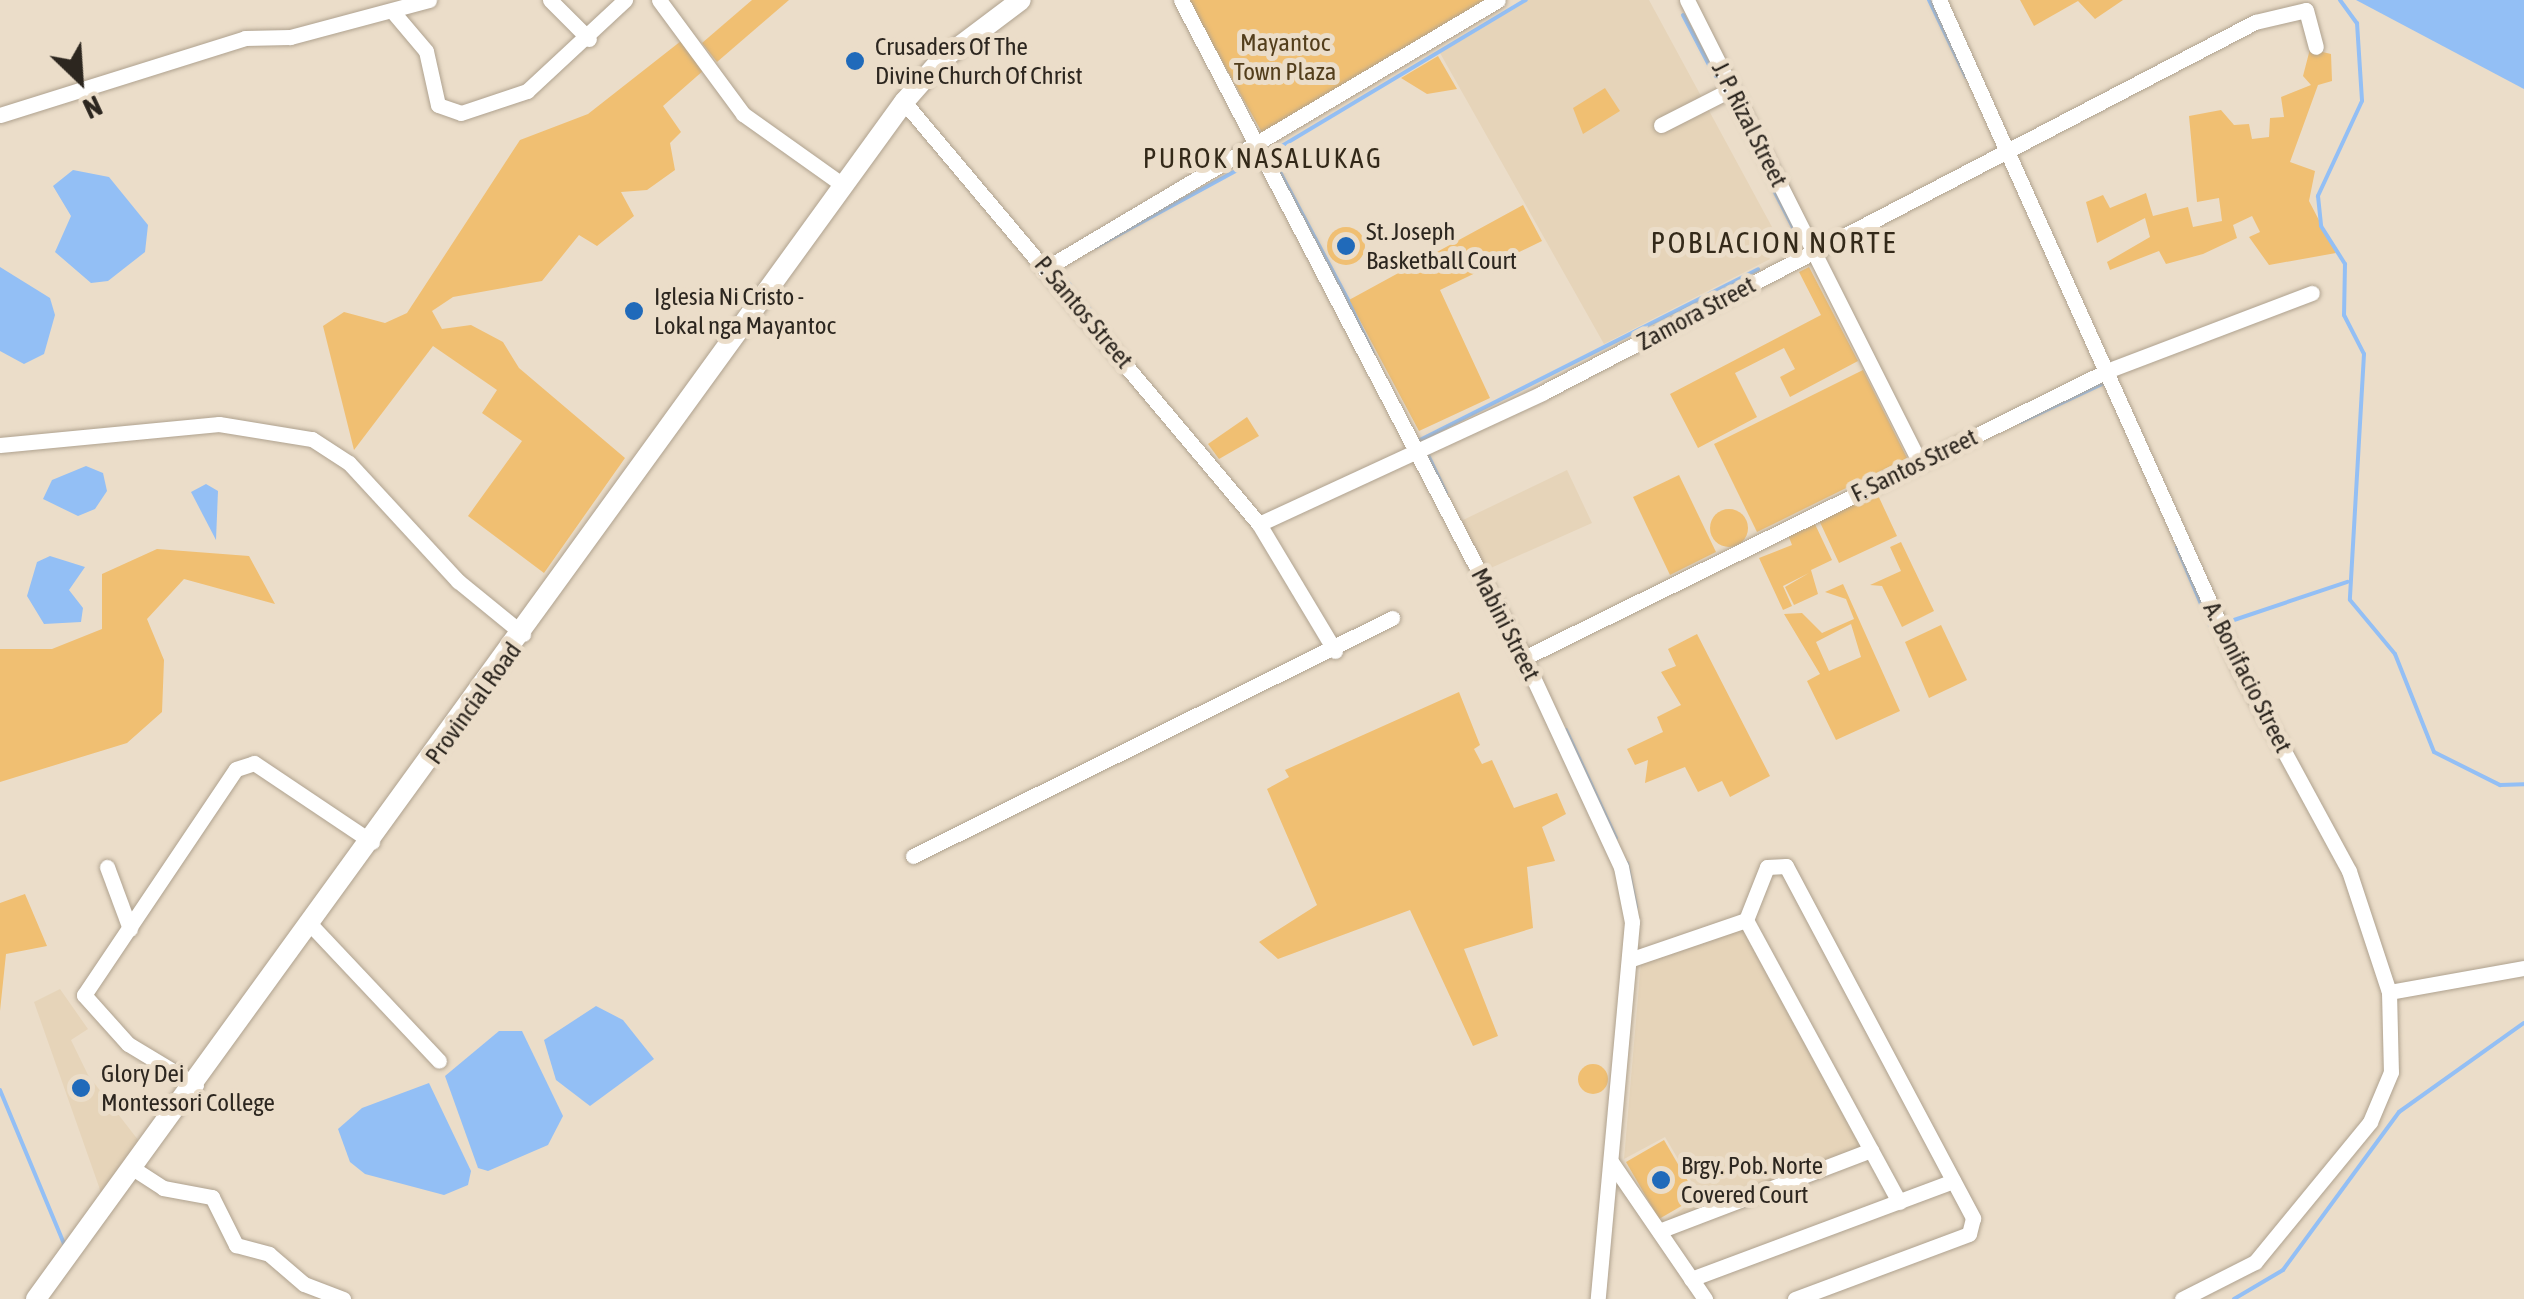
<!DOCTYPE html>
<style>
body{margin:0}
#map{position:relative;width:2524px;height:1299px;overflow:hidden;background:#ebddc9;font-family:"Asap Condensed",sans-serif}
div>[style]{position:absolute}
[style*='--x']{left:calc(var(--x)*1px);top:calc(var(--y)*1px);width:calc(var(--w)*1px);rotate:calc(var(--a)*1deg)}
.built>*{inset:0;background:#e6d4b9}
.green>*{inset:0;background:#f0bf72}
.round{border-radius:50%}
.water>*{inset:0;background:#93bff5}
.stream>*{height:4px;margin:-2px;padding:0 2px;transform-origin:2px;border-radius:2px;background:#93bff5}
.roads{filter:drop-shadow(0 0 2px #afa28f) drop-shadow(0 0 2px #afa28f)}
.street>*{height:15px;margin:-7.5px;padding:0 7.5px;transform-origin:7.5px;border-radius:7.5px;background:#fff}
.secondary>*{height:20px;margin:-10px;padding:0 10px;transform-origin:10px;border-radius:10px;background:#fff}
.dots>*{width:28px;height:28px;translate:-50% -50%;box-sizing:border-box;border:5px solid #ebddc9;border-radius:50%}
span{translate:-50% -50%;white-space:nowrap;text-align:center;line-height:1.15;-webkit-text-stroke:10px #ebddc9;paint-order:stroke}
.park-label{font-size:25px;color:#533e1c}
.poi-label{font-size:25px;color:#2c261f}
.left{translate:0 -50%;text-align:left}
.street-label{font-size:25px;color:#2c261f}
.neighbourhood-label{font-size:28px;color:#332919;letter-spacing:2.5px}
.quarter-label{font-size:30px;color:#332919;letter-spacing:2.5px}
.north{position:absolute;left:30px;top:30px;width:100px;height:100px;-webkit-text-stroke:8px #ebddc9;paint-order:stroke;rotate:155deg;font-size:28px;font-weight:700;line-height:40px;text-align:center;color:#2c261f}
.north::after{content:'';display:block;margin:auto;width:35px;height:45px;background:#2c261f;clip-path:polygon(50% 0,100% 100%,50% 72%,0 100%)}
</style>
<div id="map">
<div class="built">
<div style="clip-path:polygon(1527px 0,1649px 0,1778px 238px,1764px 246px,1770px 259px,1604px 344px,1440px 53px)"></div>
<div style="clip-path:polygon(1567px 470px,1592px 523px,1484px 571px,1461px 521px)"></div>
<div style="clip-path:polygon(1742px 926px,1863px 1148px,1660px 1225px,1700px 1196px,1665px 1137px,1624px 1159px,1641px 962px)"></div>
<div style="clip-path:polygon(60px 989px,88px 1029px,71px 1040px,88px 1075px,145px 1149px,104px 1201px,34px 1002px)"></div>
</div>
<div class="green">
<div style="clip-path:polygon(752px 0,789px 0,717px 62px,702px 43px)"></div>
<div style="clip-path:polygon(1188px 0,1490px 0,1265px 138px)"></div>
<div style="clip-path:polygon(2020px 0,2123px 0,2095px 19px,2078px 1px,2034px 26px)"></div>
<div style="clip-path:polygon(681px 41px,704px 70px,663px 106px,681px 132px,670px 143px,675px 170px,647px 190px,621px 192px,634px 216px,597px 246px,579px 235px,542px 281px,453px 297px,432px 311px,442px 329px,471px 325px,503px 342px,519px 368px,625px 458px,544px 573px,468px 516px,522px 441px,482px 413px,497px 390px,433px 346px,354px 450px,323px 326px,344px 312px,385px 323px,407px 313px,520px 140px,588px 114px)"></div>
<div style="clip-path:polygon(2310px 49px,2331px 54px,2332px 81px,2318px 85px,2290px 162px,2315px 171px,2309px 201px,2336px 253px,2269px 265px,2249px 237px,2260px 232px,2252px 216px,2233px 225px,2237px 238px,2203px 254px,2166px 264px,2159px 251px,2110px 270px,2107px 262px,2150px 237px,2145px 218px,2097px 243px,2086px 202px,2103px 195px,2110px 208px,2146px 193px,2153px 216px,2188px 207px,2193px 227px,2222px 221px,2219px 198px,2197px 202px,2189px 116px,2221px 110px,2234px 125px,2249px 124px,2252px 139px,2269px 137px,2270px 118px,2284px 117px,2281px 97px,2311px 85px,2303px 76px)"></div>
<div style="clip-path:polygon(1438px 56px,1457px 89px,1427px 94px,1401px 78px)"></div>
<div style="clip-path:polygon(1605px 88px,1620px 111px,1583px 134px,1573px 108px)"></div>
<div style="clip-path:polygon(1523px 205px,1542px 241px,1440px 290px,1490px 398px,1419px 431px,1349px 300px)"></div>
<div class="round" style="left:1327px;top:227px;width:38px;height:38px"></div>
<div style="clip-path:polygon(1809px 267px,1858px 361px,1790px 397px,1780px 377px,1795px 369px,1784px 348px,1735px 373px,1757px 417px,1698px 448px,1670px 394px,1821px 315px,1799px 272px)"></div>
<div style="clip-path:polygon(1863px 370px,1907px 458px,1757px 532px,1714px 444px)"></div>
<div style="clip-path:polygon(1247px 417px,1259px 436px,1219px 459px,1208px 444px)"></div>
<div style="clip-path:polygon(1679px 475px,1716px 552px,1670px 575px,1633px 497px)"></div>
<div style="clip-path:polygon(1876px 491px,1897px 536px,1839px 563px,1818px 518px)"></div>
<div class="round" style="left:1710px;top:509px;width:38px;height:38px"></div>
<div style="clip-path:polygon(1813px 520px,1832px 560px,1811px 570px,1818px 594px,1794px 605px,1785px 587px,1809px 573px,1783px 586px,1792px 606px,1783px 610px,1759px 558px,1792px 545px,1787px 532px)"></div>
<div style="clip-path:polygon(1901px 542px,1934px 611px,1902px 627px,1882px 586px,1870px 585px,1901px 571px,1890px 547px)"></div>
<div style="clip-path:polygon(157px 549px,249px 556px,275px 604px,184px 579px,147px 619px,164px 660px,162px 712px,127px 743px,0 782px,0 649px,52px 649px,102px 629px,102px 574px)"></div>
<div style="clip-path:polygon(evenodd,1843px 584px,1900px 711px,1836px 740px,1807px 681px,1820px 674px,1784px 614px,1802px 613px,1822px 633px,1854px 619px,1846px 599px,1825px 592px,1843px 584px,1851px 624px,1861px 657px,1829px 671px,1816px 642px,1851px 624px)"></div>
<div style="clip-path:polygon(1941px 625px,1967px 680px,1929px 698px,1905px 642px)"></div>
<div style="clip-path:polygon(1697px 634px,1770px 776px,1730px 797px,1722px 781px,1698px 792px,1685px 767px,1645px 783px,1648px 760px,1635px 765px,1627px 749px,1663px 732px,1657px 717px,1681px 705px,1661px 672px,1676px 666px,1668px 649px)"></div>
<div style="clip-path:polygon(1459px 692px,1480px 745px,1474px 749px,1482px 764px,1492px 760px,1514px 808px,1557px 793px,1566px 814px,1542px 827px,1555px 861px,1527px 867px,1533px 928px,1464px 949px,1498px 1036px,1473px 1046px,1410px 910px,1278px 959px,1259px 942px,1317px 905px,1267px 789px,1289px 777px,1285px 770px)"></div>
<div style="clip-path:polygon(25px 894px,47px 946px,6px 954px,0 1011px,0 903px)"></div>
<div class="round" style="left:1578px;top:1064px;width:30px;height:30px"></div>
<div style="clip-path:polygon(1664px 1140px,1697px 1197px,1659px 1219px,1626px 1162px)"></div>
</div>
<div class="water">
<div style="clip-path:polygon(2356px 0,2524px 0,2524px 89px,2522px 88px)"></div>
<div style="clip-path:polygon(73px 170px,109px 177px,148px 225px,145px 252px,108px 281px,91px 283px,55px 252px,71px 216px,53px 186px)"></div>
<div style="clip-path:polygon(0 267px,50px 298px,55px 315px,44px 354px,24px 364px,0 351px)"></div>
<div style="clip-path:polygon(86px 466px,103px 473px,107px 491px,95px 509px,78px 516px,43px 499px,52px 480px)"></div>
<div style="clip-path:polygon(206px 484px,218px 491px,216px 540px,191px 492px)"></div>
<div style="clip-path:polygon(50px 556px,85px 567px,69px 590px,83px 608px,81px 622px,44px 624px,27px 596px,37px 562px)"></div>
<div style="clip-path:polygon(596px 1006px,623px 1020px,654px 1059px,590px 1106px,556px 1080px,544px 1040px)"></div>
<div style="clip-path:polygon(499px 1031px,522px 1031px,563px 1116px,548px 1145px,488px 1171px,478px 1168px,445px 1076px)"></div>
<div style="clip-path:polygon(429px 1083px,471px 1171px,468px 1185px,444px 1195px,365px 1174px,350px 1162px,338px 1129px,362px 1108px)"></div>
</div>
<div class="stream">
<div style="--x:1929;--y:0;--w:85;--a:64.3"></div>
<div style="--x:2340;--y:0;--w:29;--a:54"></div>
<div style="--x:2357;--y:23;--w:78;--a:86.3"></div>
<div style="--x:2362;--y:101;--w:105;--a:114.9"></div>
<div style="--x:2318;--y:196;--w:30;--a:84"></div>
<div style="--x:2321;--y:226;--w:45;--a:57.7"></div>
<div style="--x:2345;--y:264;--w:51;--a:91.1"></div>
<div style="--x:2344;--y:315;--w:44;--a:62.9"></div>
<div style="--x:2364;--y:354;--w:246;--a:93.3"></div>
<div style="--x:2350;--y:600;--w:70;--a:50.2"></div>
<div style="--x:2395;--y:654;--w:105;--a:68.3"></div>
<div style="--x:2434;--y:752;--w:74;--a:26.6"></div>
<div style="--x:2500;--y:785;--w:24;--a:-2"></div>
<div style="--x:1683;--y:15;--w:85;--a:62.5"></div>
<div style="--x:1726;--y:97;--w:164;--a:62.8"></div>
<div style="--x:1096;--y:247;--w:161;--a:-28.6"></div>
<div style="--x:1057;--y:269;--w:75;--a:51"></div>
<div style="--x:1348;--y:300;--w:166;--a:-118"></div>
<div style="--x:1270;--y:153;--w:298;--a:-30.9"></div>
<div style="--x:1349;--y:303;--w:55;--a:64.4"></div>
<div style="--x:2021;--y:422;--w:96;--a:-25.2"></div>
<div style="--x:1418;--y:441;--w:381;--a:-26.8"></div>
<div style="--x:1428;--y:455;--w:42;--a:64.7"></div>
<div style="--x:2177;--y:547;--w:90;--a:67.1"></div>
<div style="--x:2228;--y:622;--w:126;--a:-18.6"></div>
<div style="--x:1566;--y:730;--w:119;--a:65.2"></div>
<div style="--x:1627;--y:863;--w:45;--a:78.4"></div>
<div style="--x:0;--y:1090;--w:169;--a:67.4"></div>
<div style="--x:2234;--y:1299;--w:57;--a:-30.6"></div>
<div style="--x:2283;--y:1270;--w:196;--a:-53.7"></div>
<div style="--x:2399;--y:1112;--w:153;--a:-35.5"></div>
</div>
<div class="roads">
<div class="street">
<div style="--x:550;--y:0;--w:55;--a:45"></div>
<div style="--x:659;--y:0;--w:142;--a:53.6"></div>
<div style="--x:743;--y:114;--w:123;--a:35.4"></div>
<div style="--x:1181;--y:0;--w:742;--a:62.47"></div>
<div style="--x:1524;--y:658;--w:230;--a:65.1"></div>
<div style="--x:1621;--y:867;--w:56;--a:78.7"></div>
<div style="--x:1632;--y:922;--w:379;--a:95.2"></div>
<div style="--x:1687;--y:0;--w:518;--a:63.29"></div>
<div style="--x:1939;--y:0;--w:737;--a:65.8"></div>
<div style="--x:2241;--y:672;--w:226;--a:61.5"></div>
<div style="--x:2349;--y:871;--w:127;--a:71.7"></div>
<div style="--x:2389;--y:992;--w:80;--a:88.6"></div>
<div style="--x:2391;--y:1072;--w:54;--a:112.8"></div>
<div style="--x:2370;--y:1122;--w:181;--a:129.4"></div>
<div style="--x:2255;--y:1262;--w:82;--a:153.1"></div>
<div style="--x:393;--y:12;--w:51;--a:49.8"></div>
<div style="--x:426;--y:51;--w:55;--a:77.5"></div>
<div style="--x:438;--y:105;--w:24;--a:19"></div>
<div style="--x:461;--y:113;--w:70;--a:-18.4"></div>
<div style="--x:527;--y:91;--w:134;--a:-42.9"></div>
<div style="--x:904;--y:102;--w:551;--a:49.93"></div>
<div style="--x:1259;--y:524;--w:148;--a:59.1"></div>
<div style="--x:0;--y:115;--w:257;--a:-17.4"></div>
<div style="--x:245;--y:38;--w:45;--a:-1.3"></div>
<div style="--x:290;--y:37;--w:144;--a:-14.9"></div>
<div style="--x:1661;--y:125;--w:80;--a:-26.9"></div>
<div style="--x:1048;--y:267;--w:523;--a:-30.68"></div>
<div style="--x:0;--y:445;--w:220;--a:-5.5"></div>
<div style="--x:219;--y:424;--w:94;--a:9.2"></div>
<div style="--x:312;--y:439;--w:44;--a:33"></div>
<div style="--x:349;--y:463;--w:161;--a:47.3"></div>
<div style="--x:458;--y:581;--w:84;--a:39.2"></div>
<div style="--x:1259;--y:524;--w:312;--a:-24.8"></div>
<div style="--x:1542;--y:393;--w:804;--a:-27.49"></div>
<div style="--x:2255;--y:22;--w:52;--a:-13.2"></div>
<div style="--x:2306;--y:10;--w:38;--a:75"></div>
<div style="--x:1524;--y:658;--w:652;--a:-26.21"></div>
<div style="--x:2109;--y:370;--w:217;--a:-20.8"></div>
<div style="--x:913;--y:856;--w:535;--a:-26.42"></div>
<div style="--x:107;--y:867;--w:66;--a:69.6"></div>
<div style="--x:1746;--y:920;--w:321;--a:61.5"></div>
<div style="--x:312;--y:926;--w:185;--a:46.7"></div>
<div style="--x:1629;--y:960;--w:124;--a:-18.9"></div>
<div style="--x:1746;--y:920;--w:57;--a:-68.4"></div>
<div style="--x:1767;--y:867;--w:19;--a:-3"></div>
<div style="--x:1786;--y:866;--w:399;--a:62"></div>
<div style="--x:1973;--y:1218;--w:16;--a:104"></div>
<div style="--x:1969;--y:1234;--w:186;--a:159.5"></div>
<div style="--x:2389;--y:992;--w:137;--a:-10.1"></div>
<div style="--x:196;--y:1085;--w:79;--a:-148.9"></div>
<div style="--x:128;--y:1044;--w:66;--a:-131.9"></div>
<div style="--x:84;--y:995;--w:272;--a:-56.1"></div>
<div style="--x:236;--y:769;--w:19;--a:-18"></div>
<div style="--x:254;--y:763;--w:142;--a:33.8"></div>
<div style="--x:1612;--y:1163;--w:165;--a:55.6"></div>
<div style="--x:134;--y:1169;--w:35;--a:33"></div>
<div style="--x:163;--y:1188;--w:50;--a:10.4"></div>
<div style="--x:212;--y:1197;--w:54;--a:63.4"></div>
<div style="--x:236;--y:1245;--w:34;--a:15"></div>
<div style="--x:269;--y:1254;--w:46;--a:40.6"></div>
<div style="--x:304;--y:1284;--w:42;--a:21"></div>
<div style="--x:1659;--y:1231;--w:227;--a:-20.9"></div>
<div style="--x:1691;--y:1279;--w:280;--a:-20.5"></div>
</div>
<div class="secondary">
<div style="--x:36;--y:1299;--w:1479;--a:-54.05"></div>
<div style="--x:904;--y:102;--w:55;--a:-48.7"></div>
<div style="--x:940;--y:61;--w:101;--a:-37"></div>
</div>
</div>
<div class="dots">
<div style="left:855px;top:61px;background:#206aba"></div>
<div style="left:1346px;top:246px;background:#206aba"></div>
<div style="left:634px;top:311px;background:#206aba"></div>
<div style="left:81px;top:1088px;background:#206aba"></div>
<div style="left:1661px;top:1180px;background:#206aba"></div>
</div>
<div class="park-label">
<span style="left:1285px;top:57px">Mayantoc<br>Town Plaza</span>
</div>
<div class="poi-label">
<span class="left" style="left:875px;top:61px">Crusaders Of The<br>Divine Church Of Christ</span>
<span class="left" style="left:1366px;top:246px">St. Joseph<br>Basketball Court</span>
<span class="left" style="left:654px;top:311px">Iglesia Ni Cristo -<br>Lokal nga Mayantoc</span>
<span class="left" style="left:101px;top:1088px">Glory Dei<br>Montessori College</span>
<span class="left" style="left:1681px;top:1180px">Brgy. Pob. Norte<br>Covered Court</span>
</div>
<div class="street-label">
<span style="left:1750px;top:124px;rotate:63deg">J. P. Rizal Street</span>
<span style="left:1084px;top:312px;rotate:50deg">P. Santos Street</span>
<span style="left:1696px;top:313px;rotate:-28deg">Zamora Street</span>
<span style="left:1914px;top:465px;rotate:-26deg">F. Santos Street</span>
<span style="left:1506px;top:624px;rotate:63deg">Mabini Street</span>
<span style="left:2248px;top:677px;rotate:63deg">A. Bonifacio Street</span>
<span style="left:473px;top:703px;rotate:-54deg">Provincial Road</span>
</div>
<div class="neighbourhood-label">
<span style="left:1263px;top:158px">PUROK NASALUKAG</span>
</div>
<div class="quarter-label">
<span style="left:1774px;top:242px">POBLACION NORTE</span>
</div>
<div class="north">N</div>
</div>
